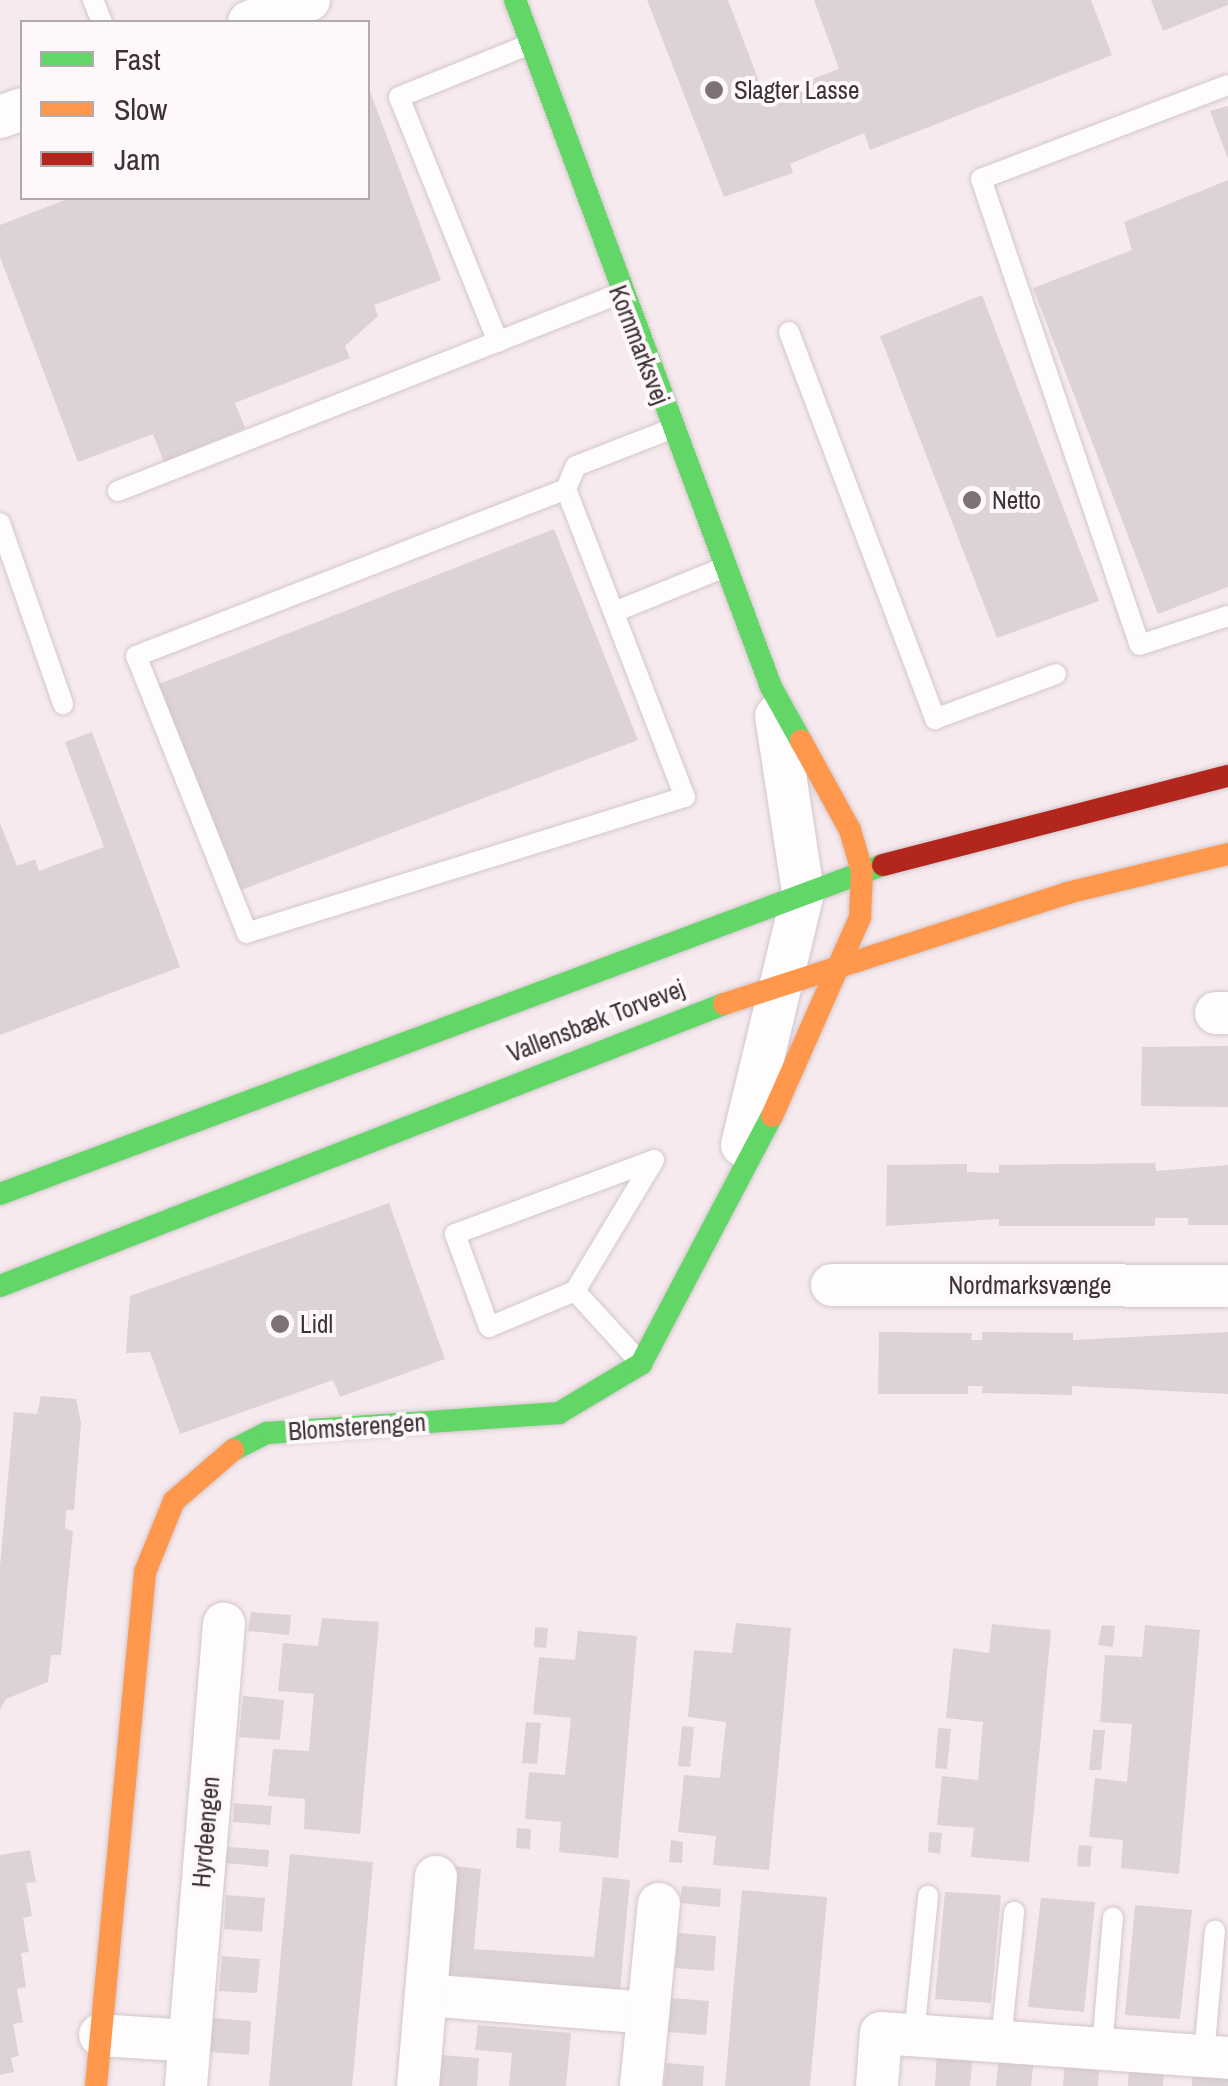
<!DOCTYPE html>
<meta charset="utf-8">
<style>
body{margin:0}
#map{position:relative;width:1228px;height:2086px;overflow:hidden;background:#f7eaee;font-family:"Archivo Narrow",sans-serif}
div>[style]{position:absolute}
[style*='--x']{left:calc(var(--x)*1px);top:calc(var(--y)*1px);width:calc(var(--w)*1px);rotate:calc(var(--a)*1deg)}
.building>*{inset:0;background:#ddd2d5}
.roads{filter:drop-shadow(0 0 2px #d1c7ca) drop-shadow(0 0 2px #d1c7ca)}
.lane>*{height:20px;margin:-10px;padding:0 10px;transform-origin:10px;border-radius:10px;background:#fefcfc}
.street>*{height:42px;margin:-21px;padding:0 21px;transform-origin:21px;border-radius:21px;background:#fefcfc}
.fast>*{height:22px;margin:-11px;padding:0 11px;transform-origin:11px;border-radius:11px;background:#63d668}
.slow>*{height:22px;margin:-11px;padding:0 11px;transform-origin:11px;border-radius:11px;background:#ff974d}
.jam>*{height:22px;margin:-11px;padding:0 11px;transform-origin:11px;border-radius:11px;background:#b3261e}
.dots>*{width:28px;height:28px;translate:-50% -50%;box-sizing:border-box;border:5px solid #fef8fa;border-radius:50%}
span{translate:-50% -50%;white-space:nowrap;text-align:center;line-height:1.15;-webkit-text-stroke:8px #fef8fa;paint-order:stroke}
.poi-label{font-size:25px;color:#3d3236}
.left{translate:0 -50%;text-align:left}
.street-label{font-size:25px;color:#3d3236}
.legend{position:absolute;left:20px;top:20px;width:350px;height:180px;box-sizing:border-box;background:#fef8fa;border:2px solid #b1a9ac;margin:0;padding:12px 18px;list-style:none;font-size:30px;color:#3d3236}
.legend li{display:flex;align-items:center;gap:20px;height:50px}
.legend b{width:50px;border:2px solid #b1a9ac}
</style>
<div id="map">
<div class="building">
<div style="clip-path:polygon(647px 0,728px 0,765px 97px,839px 69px,814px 0,1091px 0,1112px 55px,870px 150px,864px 133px,790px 164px,793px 173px,724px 197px)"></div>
<div style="clip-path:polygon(1151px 0,1228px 0,1228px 5px,1163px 31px)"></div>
<div style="clip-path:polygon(368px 86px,441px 280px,374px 305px,378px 316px,345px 346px,350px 358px,235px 403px,245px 428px,164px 462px,153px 434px,78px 462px,0 257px,0 225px,70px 198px,368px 198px)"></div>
<div style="clip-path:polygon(1228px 106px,1228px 159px,1210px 111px)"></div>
<div style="clip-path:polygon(1228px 180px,1228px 587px,1158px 614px,1033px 288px,1132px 250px,1124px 222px)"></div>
<div style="clip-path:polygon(982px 295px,1099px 601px,997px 638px,880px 336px)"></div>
<div style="clip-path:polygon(554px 529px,638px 740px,238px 891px,159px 684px)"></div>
<div style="clip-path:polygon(92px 732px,180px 967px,0 1035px,0 823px,17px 866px,35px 859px,39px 871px,104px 847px,65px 742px)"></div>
<div style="clip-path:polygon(1228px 1046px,1228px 1107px,1141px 1106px,1142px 1047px)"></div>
<div style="clip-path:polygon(1155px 1163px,1156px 1171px,1228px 1165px,1228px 1225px,1188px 1225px,1188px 1218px,1155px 1218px,1155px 1226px,999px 1226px,999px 1219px,886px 1226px,887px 1165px,967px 1164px,967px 1172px,999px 1173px,999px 1165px)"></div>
<div style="clip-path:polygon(389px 1203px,445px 1359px,340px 1397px,333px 1380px,180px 1434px,150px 1352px,126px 1353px,130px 1296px)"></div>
<div style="clip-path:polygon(879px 1332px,972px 1333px,971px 1340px,982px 1340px,982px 1332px,1073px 1333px,1073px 1340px,1228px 1332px,1228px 1394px,1072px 1386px,1072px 1395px,982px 1393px,983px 1386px,968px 1386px,968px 1394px,878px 1394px)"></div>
<div style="clip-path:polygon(41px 1396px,76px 1399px,81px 1423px,74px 1510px,66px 1510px,65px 1529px,73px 1531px,61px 1655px,51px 1655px,48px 1682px,6px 1699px,0 1710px,0 1566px,14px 1412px,37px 1414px)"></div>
<div style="clip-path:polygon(251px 1612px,291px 1615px,289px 1635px,248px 1631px)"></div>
<div style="clip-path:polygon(322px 1618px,379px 1622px,360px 1834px,304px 1829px,305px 1799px,268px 1796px,273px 1749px,309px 1751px,314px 1694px,278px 1691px,283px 1643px,318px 1646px)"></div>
<div style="clip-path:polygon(736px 1623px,791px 1628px,769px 1870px,713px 1865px,716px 1836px,678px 1832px,684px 1775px,720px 1778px,726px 1722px,688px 1717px,694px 1650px,732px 1653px)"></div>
<div style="clip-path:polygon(992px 1624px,1051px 1630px,1029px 1862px,971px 1857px,974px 1828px,937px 1825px,942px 1776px,978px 1780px,983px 1722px,946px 1718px,953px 1648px,989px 1653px)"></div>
<div style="clip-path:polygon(1102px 1625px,1115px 1626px,1113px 1647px,1098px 1645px)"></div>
<div style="clip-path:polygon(1145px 1625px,1200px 1630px,1179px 1874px,1121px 1868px,1123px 1840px,1089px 1837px,1095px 1778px,1127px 1782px,1132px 1724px,1100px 1722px,1105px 1655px,1142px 1657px)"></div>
<div style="clip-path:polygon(535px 1627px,548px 1628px,546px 1648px,534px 1647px)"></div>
<div style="clip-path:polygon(578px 1631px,637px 1636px,618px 1858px,559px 1852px,561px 1822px,525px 1819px,529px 1772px,565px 1775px,571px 1718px,533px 1714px,539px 1657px,575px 1660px)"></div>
<div style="clip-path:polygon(243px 1696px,284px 1700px,280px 1740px,239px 1737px)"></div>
<div style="clip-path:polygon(526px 1722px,541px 1723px,537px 1764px,522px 1763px)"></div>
<div style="clip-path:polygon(682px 1726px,694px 1727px,690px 1767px,678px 1766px)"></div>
<div style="clip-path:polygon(938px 1728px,951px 1729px,947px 1769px,935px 1768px)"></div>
<div style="clip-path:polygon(1093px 1730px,1105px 1730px,1101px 1770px,1089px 1770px)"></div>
<div style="clip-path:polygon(234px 1803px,272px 1806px,270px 1825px,233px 1822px)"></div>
<div style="clip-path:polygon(517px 1828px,531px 1829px,530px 1849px,516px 1848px)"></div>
<div style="clip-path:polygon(929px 1832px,942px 1833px,940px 1854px,928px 1852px)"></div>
<div style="clip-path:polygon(671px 1840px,683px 1842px,682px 1863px,669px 1862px)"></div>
<div style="clip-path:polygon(1079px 1845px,1092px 1846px,1090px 1867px,1077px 1866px)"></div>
<div style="clip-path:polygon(228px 1847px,269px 1850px,268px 1867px,226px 1863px)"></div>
<div style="clip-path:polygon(30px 1850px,36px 1882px,26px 1883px,32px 1916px,23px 1918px,29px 1952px,21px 1953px,26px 1987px,17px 1989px,23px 2022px,13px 2024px,19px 2056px,11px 2058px,14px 2072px,0 2075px,0 1855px)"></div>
<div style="clip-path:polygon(290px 1854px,373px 1862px,352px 2086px,269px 2086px)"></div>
<div style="clip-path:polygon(453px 1866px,481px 1869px,474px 1949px,594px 1957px,603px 1877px,630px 1880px,620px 1991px,445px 1974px)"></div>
<div style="clip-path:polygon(682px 1886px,721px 1889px,720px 1907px,680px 1903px)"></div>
<div style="clip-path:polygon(742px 1890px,827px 1897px,810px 2086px,725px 2086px)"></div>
<div style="clip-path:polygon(945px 1892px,1001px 1895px,991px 2003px,935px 1999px)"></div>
<div style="clip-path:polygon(226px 1895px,265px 1898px,262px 1932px,224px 1929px)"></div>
<div style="clip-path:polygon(1041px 1898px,1095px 1902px,1084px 2012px,1028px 2007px)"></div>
<div style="clip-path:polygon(1135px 1905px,1192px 1910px,1180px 2019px,1125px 2015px)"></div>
<div style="clip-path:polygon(678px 1933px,716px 1936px,714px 1971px,675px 1968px)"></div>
<div style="clip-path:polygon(222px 1956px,260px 1959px,257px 1993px,219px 1991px)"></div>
<div style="clip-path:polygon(671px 1998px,709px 2001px,706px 2035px,668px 2032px)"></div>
<div style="clip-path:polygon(213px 2018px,251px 2021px,249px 2055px,210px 2052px)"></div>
<div style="clip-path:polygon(478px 2025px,571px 2033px,566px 2086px,509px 2086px,512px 2053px,475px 2050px)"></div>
<div style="clip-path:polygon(937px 2050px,973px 2053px,970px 2086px,935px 2086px)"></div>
<div style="clip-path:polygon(442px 2055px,479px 2058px,477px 2086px,438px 2086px)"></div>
<div style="clip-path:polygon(999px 2055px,1034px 2058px,1031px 2086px,996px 2086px)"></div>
<div style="clip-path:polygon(1065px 2060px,1100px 2063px,1098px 2086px,1063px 2086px)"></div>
<div style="clip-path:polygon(666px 2063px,704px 2066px,703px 2086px,664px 2086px)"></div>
<div style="clip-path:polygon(1129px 2067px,1164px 2069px,1163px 2086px,1128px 2086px)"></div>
<div style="clip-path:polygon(1193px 2071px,1228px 2073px,1228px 2086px,1192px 2086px)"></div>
</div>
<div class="roads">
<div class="lane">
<div style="--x:93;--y:0;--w:24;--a:68"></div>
<div style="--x:1228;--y:85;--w:264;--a:159.2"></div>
<div style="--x:981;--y:179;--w:492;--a:71.2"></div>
<div style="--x:1140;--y:645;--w:93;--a:-18.2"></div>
<div style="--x:789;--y:332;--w:414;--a:69.3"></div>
<div style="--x:935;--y:719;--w:129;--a:-20.4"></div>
<div style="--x:498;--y:342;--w:264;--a:-112"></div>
<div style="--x:399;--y:97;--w:139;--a:-22"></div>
<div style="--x:566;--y:489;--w:330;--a:68.9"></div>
<div style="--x:685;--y:797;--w:459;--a:162.8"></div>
<div style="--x:247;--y:933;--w:298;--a:-111.8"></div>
<div style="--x:136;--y:656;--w:461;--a:-21.2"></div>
<div style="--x:566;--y:489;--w:25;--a:-67"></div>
<div style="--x:576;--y:466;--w:102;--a:-21.3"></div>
<div style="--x:118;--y:491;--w:537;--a:-21.5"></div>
<div style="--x:0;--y:523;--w:192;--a:70.8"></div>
<div style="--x:614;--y:612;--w:118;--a:-22"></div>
<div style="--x:575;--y:1291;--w:153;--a:-58.9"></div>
<div style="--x:638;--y:1360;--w:93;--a:-132.4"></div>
<div style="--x:575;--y:1291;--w:93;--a:157.3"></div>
<div style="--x:489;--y:1327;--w:99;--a:-110.1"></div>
<div style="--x:455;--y:1234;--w:212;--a:-20.4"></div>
<div style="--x:914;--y:2035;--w:140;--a:-84.2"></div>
<div style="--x:1001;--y:2041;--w:130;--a:-84.2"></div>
<div style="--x:1102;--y:2048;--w:131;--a:-85.2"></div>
<div style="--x:1204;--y:2056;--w:126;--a:-85"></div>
</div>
<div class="street">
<div style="--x:249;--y:22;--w:64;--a:-20.1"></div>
<div style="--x:0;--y:117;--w:23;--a:-20"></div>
<div style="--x:1216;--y:1013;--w:12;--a:0"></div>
<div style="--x:742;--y:1145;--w:260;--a:-76.4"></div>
<div style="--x:803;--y:892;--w:178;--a:-98.7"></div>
<div style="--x:832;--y:1285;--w:396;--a:0.1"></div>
<div style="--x:426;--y:1995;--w:223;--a:4.6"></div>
<div style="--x:100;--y:2035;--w:90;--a:3.8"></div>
<div style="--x:186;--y:2086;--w:464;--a:-85.3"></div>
<div style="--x:418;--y:2086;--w:210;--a:-85.1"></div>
<div style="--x:641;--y:2086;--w:183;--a:-84.4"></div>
<div style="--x:877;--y:2086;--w:53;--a:-85.7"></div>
<div style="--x:881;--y:2033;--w:348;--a:4.1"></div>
</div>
<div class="fast">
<div style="--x:515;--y:0;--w:733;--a:69.56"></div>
<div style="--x:771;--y:687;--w:62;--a:60.9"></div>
<div style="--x:0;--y:1194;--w:942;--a:-20.44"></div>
<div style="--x:0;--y:1286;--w:777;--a:-21.28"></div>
<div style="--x:233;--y:1450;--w:38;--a:-27"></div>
<div style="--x:267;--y:1433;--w:293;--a:-3.9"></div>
<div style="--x:559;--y:1413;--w:96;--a:-30.9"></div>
<div style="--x:641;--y:1364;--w:280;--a:-62.2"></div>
</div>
<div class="slow">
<div style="--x:724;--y:1004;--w:361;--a:-17.9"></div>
<div style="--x:1067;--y:893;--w:166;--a:-13.6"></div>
<div style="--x:772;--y:1116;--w:218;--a:-66.1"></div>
<div style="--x:860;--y:917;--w:46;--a:-87.5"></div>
<div style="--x:862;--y:871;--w:43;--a:-106.3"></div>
<div style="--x:850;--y:830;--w:102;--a:-118.8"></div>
<div style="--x:96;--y:2086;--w:516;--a:-84.55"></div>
<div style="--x:145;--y:1572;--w:77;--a:-67.8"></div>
<div style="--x:174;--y:1501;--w:78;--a:-40.8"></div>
</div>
<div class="jam">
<div style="--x:883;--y:865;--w:356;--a:-14.5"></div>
</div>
</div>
<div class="dots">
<div style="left:714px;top:90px;background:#7e7276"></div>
<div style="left:972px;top:500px;background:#7e7276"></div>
<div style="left:280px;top:1324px;background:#7e7276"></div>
</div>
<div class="poi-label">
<span class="left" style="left:734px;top:90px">Slagter Lasse</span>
<span class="left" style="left:992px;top:500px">Netto</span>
<span class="left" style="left:300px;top:1324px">Lidl</span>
</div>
<div class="street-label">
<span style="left:639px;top:345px;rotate:69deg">Kornmarksvej</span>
<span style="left:596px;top:1021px;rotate:-21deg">Vallensbæk Torvevej</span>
<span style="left:1030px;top:1285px">Nordmarksvænge</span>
<span style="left:357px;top:1427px;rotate:-4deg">Blomsterengen</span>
<span style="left:206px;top:1832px;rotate:-85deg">Hyrdeengen</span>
</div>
<ul class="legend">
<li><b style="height:12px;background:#63d668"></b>Fast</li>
<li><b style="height:12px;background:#ff974d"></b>Slow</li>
<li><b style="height:12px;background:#b3261e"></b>Jam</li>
</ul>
</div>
